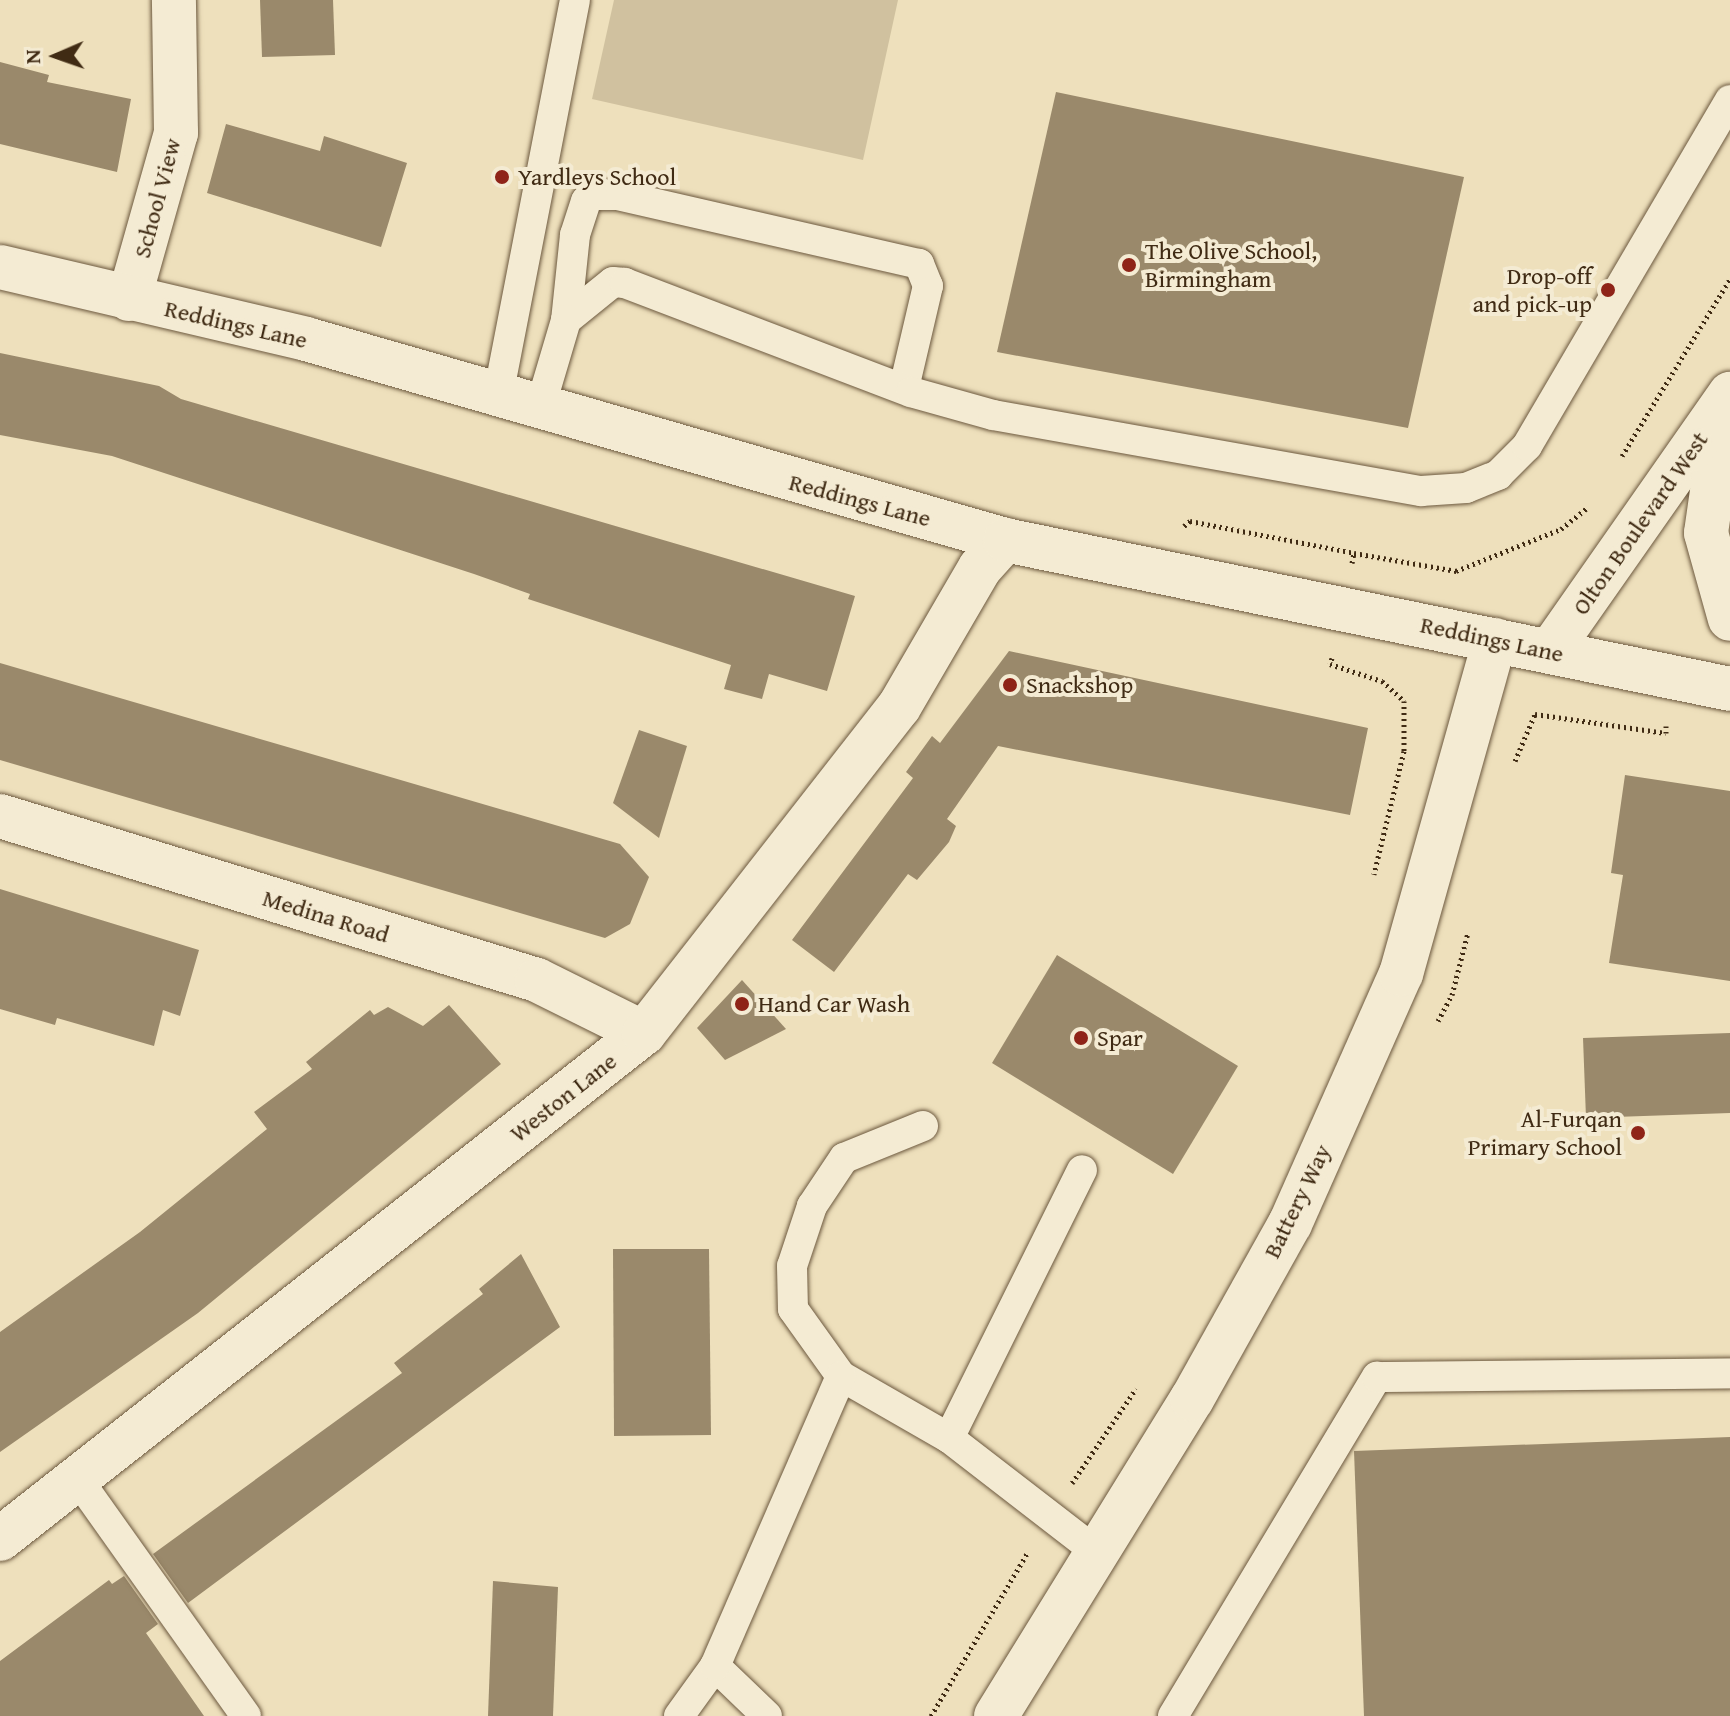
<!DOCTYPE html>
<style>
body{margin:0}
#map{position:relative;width:1730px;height:1716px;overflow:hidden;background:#eee0bc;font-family:"Gentium Book Plus",serif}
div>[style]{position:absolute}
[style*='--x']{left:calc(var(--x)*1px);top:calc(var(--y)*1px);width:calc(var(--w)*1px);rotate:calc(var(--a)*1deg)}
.green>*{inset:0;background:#d0c19f}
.building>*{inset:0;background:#9a896b}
.path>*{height:5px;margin-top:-2.5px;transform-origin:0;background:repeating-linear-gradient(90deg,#402b14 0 2px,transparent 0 6px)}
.roads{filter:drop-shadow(0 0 2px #6c583e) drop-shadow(0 0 2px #6c583e)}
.lane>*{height:30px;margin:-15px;padding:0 15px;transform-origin:15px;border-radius:15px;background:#f4ebd3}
.street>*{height:44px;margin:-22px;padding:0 22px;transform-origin:22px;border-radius:22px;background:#f4ebd3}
.secondary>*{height:44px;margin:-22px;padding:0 22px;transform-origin:22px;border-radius:22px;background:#f4ebd3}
.dots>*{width:22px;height:22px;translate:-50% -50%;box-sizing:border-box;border:4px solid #f4ebd3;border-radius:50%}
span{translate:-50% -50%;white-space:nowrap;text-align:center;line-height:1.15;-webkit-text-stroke:8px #f4ebd3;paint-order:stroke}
.poi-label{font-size:24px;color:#402b14}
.left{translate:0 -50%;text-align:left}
.right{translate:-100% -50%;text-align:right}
.street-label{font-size:24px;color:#402b14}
.north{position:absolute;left:16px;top:16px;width:80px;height:80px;-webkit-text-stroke:6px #f4ebd3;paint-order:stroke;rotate:268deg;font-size:22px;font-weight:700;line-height:32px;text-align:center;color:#402b14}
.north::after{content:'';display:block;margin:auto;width:28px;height:36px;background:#402b14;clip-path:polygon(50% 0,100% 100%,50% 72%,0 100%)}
</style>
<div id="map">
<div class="green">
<div style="clip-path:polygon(614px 0,898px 0,863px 160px,592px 99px)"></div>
</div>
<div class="building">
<div style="clip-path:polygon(260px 0,333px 0,335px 55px,262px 57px)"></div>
<div style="clip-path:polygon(0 62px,49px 75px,47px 82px,131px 99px,117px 172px,0 144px)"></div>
<div style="clip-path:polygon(1056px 92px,1464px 177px,1408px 428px,997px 352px)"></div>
<div style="clip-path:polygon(226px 124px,320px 151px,324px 136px,407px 163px,381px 247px,207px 193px)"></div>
<div style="clip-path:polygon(0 353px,159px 386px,181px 399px,855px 596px,827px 691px,769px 674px,762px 699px,724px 689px,731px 665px,528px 599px,530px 594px,474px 574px,112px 456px,0 435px)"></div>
<div style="clip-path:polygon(1009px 651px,1368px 728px,1350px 815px,998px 746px,947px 819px,956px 826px,949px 842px,917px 880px,908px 874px,834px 972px,792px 940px,913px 778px,906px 772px,932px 736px,940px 743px)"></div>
<div style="clip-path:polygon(0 663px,620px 844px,649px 877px,630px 924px,605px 938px,0 760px)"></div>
<div style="clip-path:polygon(639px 730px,687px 746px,659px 838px,613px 803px)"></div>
<div style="clip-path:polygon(1625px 775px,1730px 791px,1730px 981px,1609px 963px,1623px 875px,1611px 873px)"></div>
<div style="clip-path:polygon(0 889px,199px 950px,180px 1016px,163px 1010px,154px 1046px,57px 1018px,55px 1025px,0 1009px)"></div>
<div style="clip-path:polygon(1057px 955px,1238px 1066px,1173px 1174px,992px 1063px)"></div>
<div style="clip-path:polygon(742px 980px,786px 1029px,725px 1060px,697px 1028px)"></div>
<div style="clip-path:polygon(449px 1005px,501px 1064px,198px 1313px,0 1452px,0 1332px,140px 1232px,267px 1129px,254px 1112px,312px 1069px,306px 1062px,370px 1010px,374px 1015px,388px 1007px,423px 1026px)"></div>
<div style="clip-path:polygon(1730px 1033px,1730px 1113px,1586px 1118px,1583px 1038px)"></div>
<div style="clip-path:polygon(613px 1249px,709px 1249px,711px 1435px,614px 1436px)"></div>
<div style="clip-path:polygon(521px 1254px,560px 1327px,188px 1603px,153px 1554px,402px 1373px,394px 1363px,483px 1294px,479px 1289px)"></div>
<div style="clip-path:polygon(1730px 1437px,1730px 1716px,1364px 1716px,1354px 1451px)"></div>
<div style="clip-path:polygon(124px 1576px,158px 1624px,146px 1633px,204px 1716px,0 1716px,0 1661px,109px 1580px,112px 1584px)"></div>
<div style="clip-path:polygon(493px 1581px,558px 1587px,553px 1716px,488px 1716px)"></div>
</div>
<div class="path">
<div style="--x:1622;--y:456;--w:207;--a:-58.6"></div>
<div style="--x:1184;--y:526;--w:8;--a:-40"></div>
<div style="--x:1190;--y:521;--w:167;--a:11"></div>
<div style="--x:1352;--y:563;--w:10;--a:-79"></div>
<div style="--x:1354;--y:553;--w:104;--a:10"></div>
<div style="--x:1456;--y:571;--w:113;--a:-21.8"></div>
<div style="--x:1561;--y:529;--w:35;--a:-39"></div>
<div style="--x:1332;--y:658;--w:6;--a:108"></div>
<div style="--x:1330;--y:664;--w:55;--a:18.1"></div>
<div style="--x:1382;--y:681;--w:30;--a:42"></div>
<div style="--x:1404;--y:701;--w:50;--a:90"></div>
<div style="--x:1404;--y:751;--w:127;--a:103.7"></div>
<div style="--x:1515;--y:761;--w:51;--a:-66.9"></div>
<div style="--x:1535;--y:714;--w:132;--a:8.3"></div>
<div style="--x:1666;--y:733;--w:7;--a:-90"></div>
<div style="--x:1438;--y:1021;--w:30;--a:-62"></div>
<div style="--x:1452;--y:995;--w:65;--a:-75.7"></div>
<div style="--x:1072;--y:1483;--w:114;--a:-55.8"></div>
<div style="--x:931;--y:1716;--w:191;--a:-59.4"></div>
</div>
<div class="roads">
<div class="lane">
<div style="--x:904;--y:388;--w:105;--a:-76.8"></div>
<div style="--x:928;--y:286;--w:24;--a:-112"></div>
<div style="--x:919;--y:264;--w:310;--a:-167.1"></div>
<div style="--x:617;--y:195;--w:25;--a:180"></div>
<div style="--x:592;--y:195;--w:8;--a:135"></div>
<div style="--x:586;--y:201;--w:36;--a:108"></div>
<div style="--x:575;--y:235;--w:85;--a:96"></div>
<div style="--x:566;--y:320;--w:60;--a:-39"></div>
<div style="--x:613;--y:282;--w:12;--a:5"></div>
<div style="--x:625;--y:283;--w:306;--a:20.9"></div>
<div style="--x:911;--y:392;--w:85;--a:15.7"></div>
<div style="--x:993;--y:415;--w:435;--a:10.1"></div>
<div style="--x:1421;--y:491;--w:45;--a:-3.8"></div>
<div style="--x:1466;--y:488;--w:35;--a:-22"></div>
<div style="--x:1498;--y:475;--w:41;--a:-45"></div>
<div style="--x:1527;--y:446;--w:401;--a:-59.6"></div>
<div style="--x:498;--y:396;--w:403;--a:-79"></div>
<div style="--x:540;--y:408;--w:92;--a:-73.5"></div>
<div style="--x:923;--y:1126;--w:85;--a:157.9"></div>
<div style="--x:844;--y:1158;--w:58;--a:123.7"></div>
<div style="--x:812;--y:1206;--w:63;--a:108.4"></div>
<div style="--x:792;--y:1266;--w:43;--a:88.7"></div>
<div style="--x:793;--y:1309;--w:82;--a:54.4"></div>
<div style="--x:841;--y:1376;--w:125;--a:29.9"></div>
<div style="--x:949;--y:1438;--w:188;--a:37.7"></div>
<div style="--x:949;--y:1438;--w:299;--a:-63.6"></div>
<div style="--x:79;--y:1481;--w:288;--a:54.6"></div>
<div style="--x:715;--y:1666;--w:72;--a:43.9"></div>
<div style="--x:679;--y:1716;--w:62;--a:-54.2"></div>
<div style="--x:715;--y:1666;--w:316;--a:-66.5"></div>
<div style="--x:1173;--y:1716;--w:396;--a:-59"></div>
<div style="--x:1377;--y:1377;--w:353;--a:-0.6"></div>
</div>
<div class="street">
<div style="--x:129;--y:299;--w:173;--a:-74.2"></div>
<div style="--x:176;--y:133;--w:133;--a:-90.9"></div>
<div style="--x:0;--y:816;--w:561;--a:16.98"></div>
<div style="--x:537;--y:980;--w:119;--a:26.4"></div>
<div style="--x:0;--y:1539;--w:819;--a:-38.16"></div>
<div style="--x:644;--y:1033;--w:414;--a:-52"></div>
<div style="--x:899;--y:707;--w:161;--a:-59.8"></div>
<div style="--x:980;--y:568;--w:38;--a:-48"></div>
</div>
<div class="secondary">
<div style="--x:0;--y:267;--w:314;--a:13.2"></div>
<div style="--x:306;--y:339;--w:727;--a:16.04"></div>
<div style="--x:1005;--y:540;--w:740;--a:11.61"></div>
<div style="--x:1724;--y:408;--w:126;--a:98.2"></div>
<div style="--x:1706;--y:533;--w:89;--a:74.4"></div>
<div style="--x:1550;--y:651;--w:314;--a:-55"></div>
<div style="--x:996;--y:1716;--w:373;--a:-58.3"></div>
<div style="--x:1192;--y:1399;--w:201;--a:-60.8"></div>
<div style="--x:1290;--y:1224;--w:274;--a:-66.1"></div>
<div style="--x:1401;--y:974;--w:347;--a:-74.3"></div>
</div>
</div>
<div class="dots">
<div style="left:502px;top:177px;background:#8f2418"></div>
<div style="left:1129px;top:265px;background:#8f2418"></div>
<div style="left:1608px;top:290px;background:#8f2418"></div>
<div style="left:1010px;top:685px;background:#8f2418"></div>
<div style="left:742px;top:1004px;background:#8f2418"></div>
<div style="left:1081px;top:1038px;background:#8f2418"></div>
<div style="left:1638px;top:1133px;background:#8f2418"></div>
</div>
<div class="poi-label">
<span class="left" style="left:518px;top:177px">Yardleys School</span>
<span class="left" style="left:1145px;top:265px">The Olive School,<br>Birmingham</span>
<span class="right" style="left:1592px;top:290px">Drop-off<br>and pick-up</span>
<span class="left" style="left:1026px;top:685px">Snackshop</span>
<span class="left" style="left:758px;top:1004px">Hand Car Wash</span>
<span class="left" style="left:1097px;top:1038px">Spar</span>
<span class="right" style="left:1622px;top:1133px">Al-Furqan<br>Primary School</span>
</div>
<div class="street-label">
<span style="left:157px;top:198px;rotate:-75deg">School View</span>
<span style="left:236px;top:324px;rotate:13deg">Reddings Lane</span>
<span style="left:860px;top:500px;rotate:15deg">Reddings Lane</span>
<span style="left:1640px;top:523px;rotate:-55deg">Olton Boulevard West</span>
<span style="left:1492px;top:639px;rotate:12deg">Reddings Lane</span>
<span style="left:326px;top:916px;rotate:17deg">Medina Road</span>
<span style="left:563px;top:1097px;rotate:-38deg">Weston Lane</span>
<span style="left:1297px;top:1201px;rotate:-64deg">Battery Way</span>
</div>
<div class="north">N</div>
</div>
